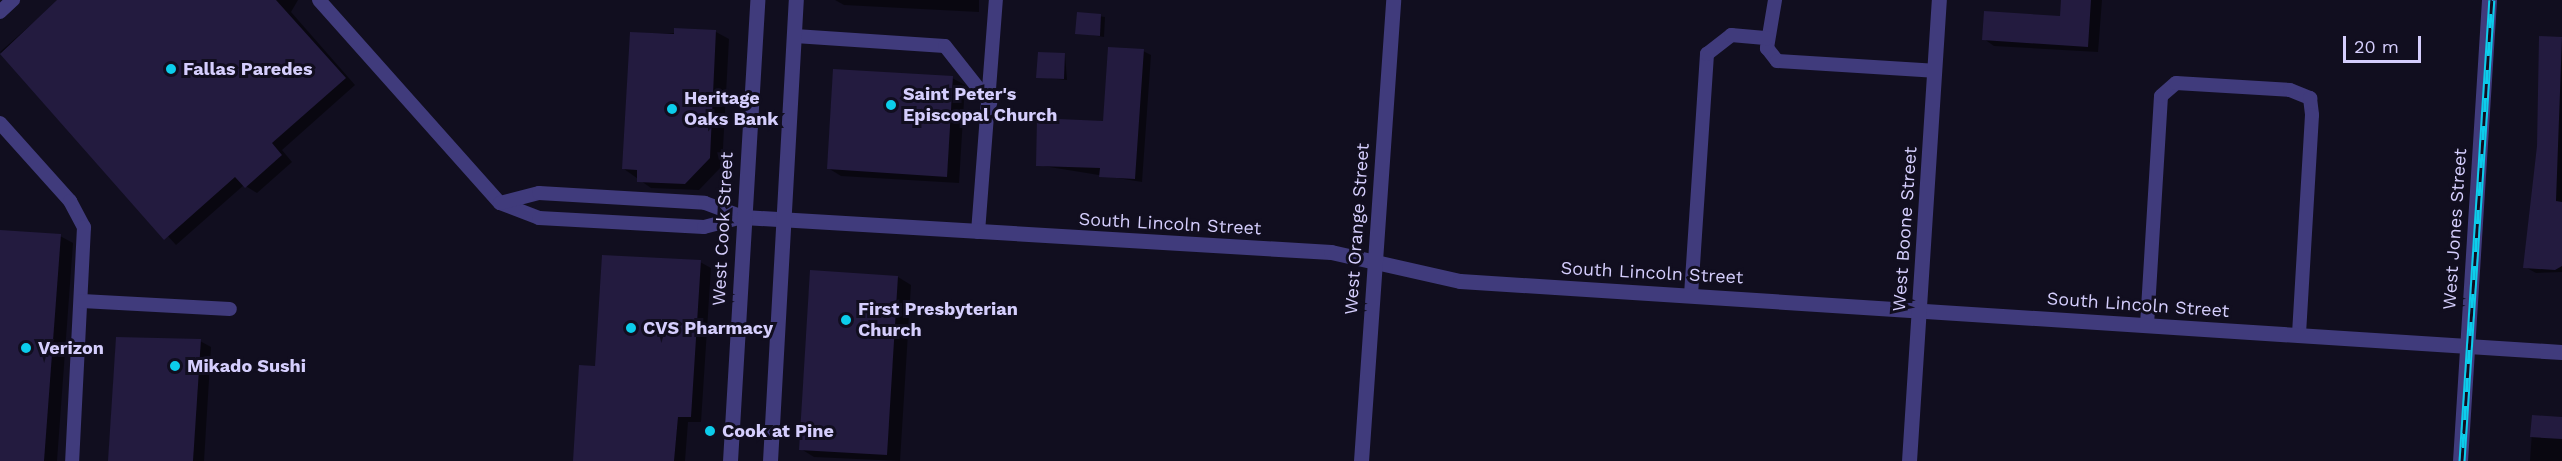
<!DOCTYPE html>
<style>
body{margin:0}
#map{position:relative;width:2562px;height:461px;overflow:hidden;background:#110e1f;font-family:"Work Sans",sans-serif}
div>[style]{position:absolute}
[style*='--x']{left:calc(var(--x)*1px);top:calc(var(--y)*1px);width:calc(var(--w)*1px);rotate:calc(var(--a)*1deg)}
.shadow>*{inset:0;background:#0007}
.building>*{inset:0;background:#231b3f}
.service>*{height:14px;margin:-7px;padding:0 7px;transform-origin:7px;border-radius:7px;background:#403b7c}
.minor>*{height:15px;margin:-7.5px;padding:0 7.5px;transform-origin:7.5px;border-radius:7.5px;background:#403b7c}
.tertiary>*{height:15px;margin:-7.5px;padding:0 7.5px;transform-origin:7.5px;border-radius:7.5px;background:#403b7c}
.rail>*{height:7px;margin-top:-3.5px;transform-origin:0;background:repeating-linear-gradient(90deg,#110e1f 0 14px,#0ccdeb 0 28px);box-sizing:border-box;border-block:2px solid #0ccdeb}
.dots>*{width:16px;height:16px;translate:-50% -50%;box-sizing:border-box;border:3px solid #110e1f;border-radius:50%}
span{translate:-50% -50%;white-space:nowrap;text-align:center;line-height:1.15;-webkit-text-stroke:6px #110e1f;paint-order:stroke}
.poi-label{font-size:18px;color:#d5cefd;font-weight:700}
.left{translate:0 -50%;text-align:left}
.street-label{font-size:18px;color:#d5cefd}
.scale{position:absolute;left:2343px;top:36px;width:78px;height:27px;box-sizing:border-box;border:3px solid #d5cefd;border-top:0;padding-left:8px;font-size:18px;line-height:21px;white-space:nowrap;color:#d5cefd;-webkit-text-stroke:4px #110e1f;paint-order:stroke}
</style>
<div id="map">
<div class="shadow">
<div style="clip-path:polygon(59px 0,298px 0,291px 12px,355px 85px,282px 150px,292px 162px,257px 193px,244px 185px,176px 245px,0 52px)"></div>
<div style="clip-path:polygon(835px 0,979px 0,979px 12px,844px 5px)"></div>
<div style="clip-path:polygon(2062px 0,2102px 0,2098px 52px,1994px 46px,1984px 39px,2061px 17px)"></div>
<div style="clip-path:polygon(1078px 13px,1105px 17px,1104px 37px,1077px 33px)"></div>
<div style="clip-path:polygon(716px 32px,729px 39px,722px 166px,699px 190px,651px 188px,624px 169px,631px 34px)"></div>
<div style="clip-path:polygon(2541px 37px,2562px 37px,2562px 272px,2536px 273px,2525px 267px,2539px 146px)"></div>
<div style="clip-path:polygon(1143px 51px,1151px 55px,1142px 182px,1037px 165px,1104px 122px)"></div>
<div style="clip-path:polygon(1065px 55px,1067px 80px,1038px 77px)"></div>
<div style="clip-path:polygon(952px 78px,965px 85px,959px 183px,841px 176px,828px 168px)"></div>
<div style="clip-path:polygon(0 231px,60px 236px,73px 243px,57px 461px,0 461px)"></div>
<div style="clip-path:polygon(700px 262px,711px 268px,701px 422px,688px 422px,685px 461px,575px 461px,597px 367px)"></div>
<div style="clip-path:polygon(898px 277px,911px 285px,900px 461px,814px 457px,801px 449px)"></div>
<div style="clip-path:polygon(200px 341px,211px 347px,204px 461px,109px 461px)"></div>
<div style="clip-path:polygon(2533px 417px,2562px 419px,2562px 461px,2530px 461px)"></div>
</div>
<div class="building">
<div style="clip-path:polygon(57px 0,276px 0,346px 78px,272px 143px,282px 155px,245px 188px,235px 177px,164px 240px,0 54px)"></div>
<div style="clip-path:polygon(2061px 0,2091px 0,2088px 47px,1982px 40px,1984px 11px,2060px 16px)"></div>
<div style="clip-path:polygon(1077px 12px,1101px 14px,1100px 36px,1075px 34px)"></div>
<div style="clip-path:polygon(674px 28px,716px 30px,710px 158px,685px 184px,637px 182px,637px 170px,622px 169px,630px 32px,674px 34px)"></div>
<div style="clip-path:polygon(2539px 36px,2562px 37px,2556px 201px,2562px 202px,2562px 266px,2555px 270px,2523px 268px,2537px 146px)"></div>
<div style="clip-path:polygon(1108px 47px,1144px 49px,1135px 179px,1099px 177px,1100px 168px,1036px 166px,1037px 118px,1103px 121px)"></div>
<div style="clip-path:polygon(1038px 52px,1065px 53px,1064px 79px,1036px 78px)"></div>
<div style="clip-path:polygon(833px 69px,953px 76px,947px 177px,827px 169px)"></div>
<div style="clip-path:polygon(0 230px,61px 234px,44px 461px,0 461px)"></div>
<div style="clip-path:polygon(602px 255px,701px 260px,691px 417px,678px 417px,674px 461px,573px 461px,579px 365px,595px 366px)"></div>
<div style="clip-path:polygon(810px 270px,898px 276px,887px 455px,799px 450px)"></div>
<div style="clip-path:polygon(116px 337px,201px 339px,193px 461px,108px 461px)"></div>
<div style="clip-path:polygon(2532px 415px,2562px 417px,2562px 439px,2530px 437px)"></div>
</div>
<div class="service">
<div style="--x:319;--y:0;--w:272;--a:48.3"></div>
<div style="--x:500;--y:203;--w:42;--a:21"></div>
<div style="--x:539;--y:218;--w:165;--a:3.1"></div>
<div style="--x:704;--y:227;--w:40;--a:-14.4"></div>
<div style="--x:1775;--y:0;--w:49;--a:99.5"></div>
<div style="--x:1767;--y:48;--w:16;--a:52"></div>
<div style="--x:1777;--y:61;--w:157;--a:3.6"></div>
<div style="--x:0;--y:12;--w:18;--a:-43"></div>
<div style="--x:795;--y:36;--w:150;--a:3.8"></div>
<div style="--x:945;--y:46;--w:73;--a:51.7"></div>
<div style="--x:0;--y:123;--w:105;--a:48.1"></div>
<div style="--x:70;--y:201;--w:30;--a:62"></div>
<div style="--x:84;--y:227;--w:234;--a:92.9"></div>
<div style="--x:500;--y:203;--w:40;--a:-14.4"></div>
<div style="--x:539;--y:193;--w:166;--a:3.4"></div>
<div style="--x:705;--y:203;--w:40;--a:20.2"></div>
<div style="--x:978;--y:232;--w:233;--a:-85.6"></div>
<div style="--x:1691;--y:295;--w:242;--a:-86.2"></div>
<div style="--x:1707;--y:54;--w:31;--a:-38"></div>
<div style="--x:1731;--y:35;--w:37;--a:5"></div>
<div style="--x:82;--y:301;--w:148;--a:3.1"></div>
<div style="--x:2147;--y:325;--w:229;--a:-86.5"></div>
<div style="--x:2161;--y:96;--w:20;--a:-41"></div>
<div style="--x:2176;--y:83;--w:114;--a:3.5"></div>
<div style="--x:2290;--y:90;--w:22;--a:22"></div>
<div style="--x:2310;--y:98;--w:17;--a:83"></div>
<div style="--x:2312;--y:115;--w:221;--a:93.4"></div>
</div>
<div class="minor">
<div style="--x:743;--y:217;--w:589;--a:3.41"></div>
<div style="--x:1331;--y:252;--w:132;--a:12.7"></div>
<div style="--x:1460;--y:281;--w:1104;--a:3.69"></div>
<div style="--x:1361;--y:461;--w:462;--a:-86"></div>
<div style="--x:1909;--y:461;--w:462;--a:-86.3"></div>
<div style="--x:2460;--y:461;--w:462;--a:-86.4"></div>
</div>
<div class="tertiary">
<div style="--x:730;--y:461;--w:462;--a:-86.6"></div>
<div style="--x:770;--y:461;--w:462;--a:-86.8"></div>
</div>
<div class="rail">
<div style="--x:2462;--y:461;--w:462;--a:-86.3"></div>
</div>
<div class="dots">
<div style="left:171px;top:69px;background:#0ccdeb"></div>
<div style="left:891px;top:105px;background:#0ccdeb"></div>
<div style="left:672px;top:109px;background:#0ccdeb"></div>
<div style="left:846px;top:320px;background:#0ccdeb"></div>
<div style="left:631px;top:328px;background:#0ccdeb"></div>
<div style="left:26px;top:348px;background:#0ccdeb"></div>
<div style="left:175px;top:366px;background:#0ccdeb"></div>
<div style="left:710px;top:431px;background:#0ccdeb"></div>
</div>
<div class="poi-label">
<span class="left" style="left:183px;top:69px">Fallas Paredes</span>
<span class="left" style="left:903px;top:105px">Saint Peter's<br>Episcopal Church</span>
<span class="left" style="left:684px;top:109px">Heritage<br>Oaks Bank</span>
<span class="left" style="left:858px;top:320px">First Presbyterian<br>Church</span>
<span class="left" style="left:643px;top:328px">CVS Pharmacy</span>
<span class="left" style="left:38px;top:348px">Verizon</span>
<span class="left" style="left:187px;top:366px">Mikado Sushi</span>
<span class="left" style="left:722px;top:431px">Cook at Pine</span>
</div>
<div class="street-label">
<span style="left:1170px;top:224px;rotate:3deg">South Lincoln Street</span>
<span style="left:723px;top:229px;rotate:-87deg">West Cook Street</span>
<span style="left:1357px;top:229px;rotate:-86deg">West Orange Street</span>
<span style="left:1905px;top:229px;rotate:-86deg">West Boone Street</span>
<span style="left:2455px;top:229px;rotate:-86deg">West Jones Street</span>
<span style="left:1652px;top:273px;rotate:3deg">South Lincoln Street</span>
<span style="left:2138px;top:305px;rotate:4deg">South Lincoln Street</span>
</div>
<div class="scale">20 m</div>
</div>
